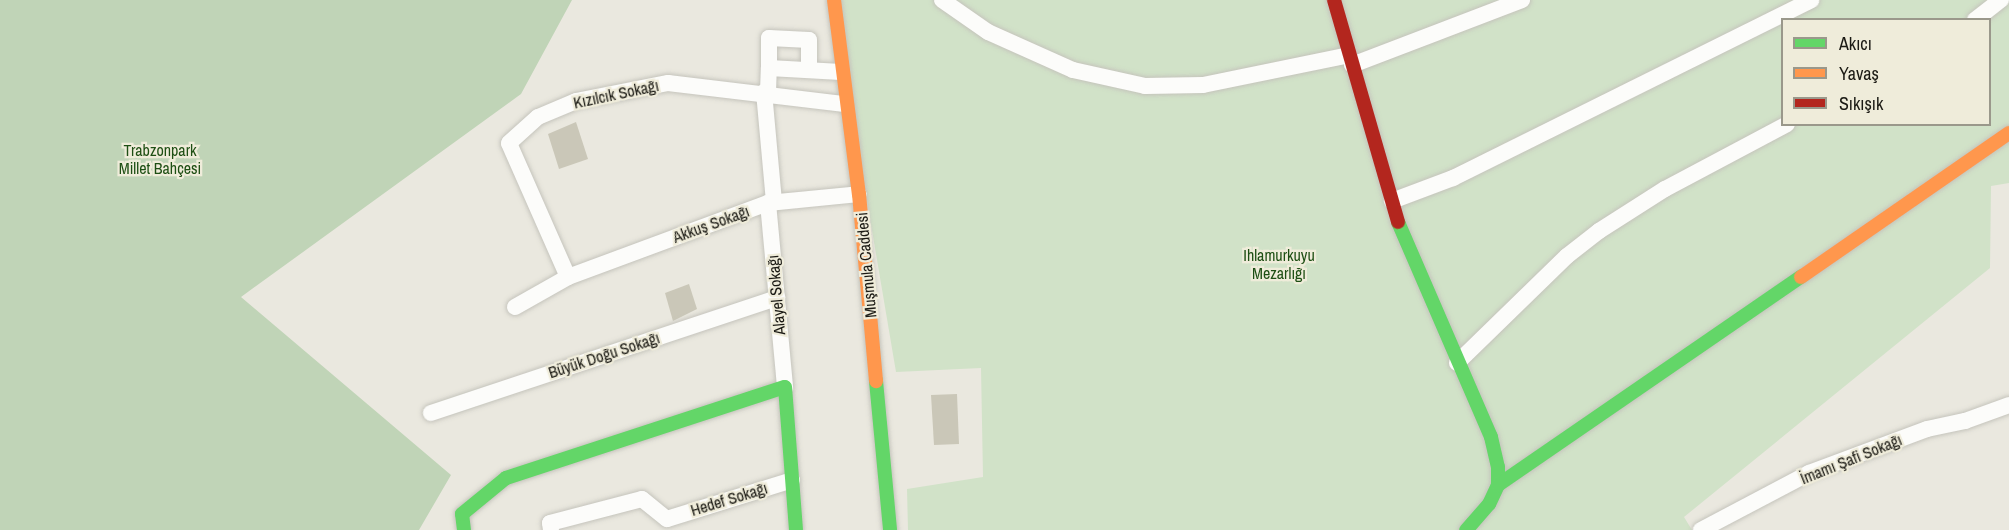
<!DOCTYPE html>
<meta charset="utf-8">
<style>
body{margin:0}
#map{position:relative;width:2009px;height:530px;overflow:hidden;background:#eae8df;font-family:"Archivo Narrow",sans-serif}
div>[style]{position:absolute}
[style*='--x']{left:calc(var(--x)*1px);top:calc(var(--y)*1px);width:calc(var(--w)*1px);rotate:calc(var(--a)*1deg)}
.green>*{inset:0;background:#d1e2c8}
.forest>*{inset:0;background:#c0d4b7}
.building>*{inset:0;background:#cac7b8}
.roads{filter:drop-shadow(0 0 2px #c5c4bc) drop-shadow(0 0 2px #c5c4bc)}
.street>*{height:16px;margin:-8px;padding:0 8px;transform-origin:8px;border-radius:8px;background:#fcfcfa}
.fast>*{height:14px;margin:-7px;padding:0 7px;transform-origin:7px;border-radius:7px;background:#63d668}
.slow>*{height:14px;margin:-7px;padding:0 7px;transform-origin:7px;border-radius:7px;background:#ff974d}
.jam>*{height:14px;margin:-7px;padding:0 7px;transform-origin:7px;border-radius:7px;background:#b3261e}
span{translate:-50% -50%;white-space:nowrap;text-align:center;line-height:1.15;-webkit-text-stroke:4.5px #efecda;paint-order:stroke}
.street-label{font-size:16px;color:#1b1a14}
.park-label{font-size:16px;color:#1e4f14}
.legend{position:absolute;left:1781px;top:18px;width:210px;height:108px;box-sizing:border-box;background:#efecda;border:2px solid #9a988b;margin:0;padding:8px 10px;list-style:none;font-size:18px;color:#1b1a14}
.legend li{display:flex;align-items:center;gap:12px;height:30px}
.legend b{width:30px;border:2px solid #9a988b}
</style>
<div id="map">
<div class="green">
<div style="clip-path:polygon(evenodd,833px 0,2009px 0,2009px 183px,1991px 186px,1990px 268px,1684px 517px,1692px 530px,908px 530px,907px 489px,983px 477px,981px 368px,896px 372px,833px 0,1782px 20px,1990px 20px,1990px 124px,1782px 124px,1782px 20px)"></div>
</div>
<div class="forest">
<div style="clip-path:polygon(0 0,572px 0,521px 94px,241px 297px,451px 475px,419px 530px,0 530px)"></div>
</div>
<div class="building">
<div style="clip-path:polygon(576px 122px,588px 159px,559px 169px,548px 134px)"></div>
<div style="clip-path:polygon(689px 284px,697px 309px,673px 321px,665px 293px)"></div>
<div style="clip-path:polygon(957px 394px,959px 444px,934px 445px,931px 395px)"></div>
</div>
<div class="roads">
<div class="street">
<div style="--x:942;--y:0;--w:56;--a:34.8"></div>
<div style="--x:988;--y:32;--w:93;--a:24.1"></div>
<div style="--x:1073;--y:70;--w:74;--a:12.5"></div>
<div style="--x:1145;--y:86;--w:58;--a:-1"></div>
<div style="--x:1203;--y:85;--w:149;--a:-11.6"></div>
<div style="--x:1975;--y:20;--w:33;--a:-38"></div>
<div style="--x:1352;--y:65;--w:182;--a:-20.9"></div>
<div style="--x:769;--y:68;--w:30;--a:-90"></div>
<div style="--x:769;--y:38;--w:40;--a:2.9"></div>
<div style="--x:809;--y:40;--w:30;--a:90"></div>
<div style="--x:764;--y:92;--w:110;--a:84.8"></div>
<div style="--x:768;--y:92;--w:24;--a:-88"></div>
<div style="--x:769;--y:68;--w:72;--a:3.2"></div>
<div style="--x:1392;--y:201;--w:65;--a:-20.7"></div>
<div style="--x:1453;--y:178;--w:400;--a:-26.4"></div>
<div style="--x:768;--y:203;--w:185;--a:84.7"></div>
<div style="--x:568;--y:277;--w:146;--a:-113.8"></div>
<div style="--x:509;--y:143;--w:39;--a:-42"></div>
<div style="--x:538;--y:117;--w:41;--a:-22.8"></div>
<div style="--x:576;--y:101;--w:94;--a:-11.1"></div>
<div style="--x:668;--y:83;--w:178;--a:6.8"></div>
<div style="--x:515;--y:307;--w:61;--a:-29.5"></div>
<div style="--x:568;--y:277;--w:213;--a:-20.3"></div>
<div style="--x:768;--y:203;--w:91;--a:-5.6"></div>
<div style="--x:1457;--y:363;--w:153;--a:-44.2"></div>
<div style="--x:1567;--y:256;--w:41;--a:-38"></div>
<div style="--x:1599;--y:231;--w:78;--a:-32.5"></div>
<div style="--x:1665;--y:189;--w:138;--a:-28"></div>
<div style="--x:431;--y:413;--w:365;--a:-18.4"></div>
<div style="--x:551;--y:530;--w:7;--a:-98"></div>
<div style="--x:550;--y:523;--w:95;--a:-14.6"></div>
<div style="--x:642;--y:499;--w:32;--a:39"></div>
<div style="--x:667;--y:519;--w:131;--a:-17.3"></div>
<div style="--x:1701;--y:530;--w:122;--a:-27.8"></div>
<div style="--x:1809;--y:473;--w:126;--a:-20.4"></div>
<div style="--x:1927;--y:429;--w:39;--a:-12"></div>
<div style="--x:1965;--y:421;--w:47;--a:-20"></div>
</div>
<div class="fast">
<div style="--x:1398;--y:222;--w:234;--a:66.6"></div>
<div style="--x:1491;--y:437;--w:31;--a:77"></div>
<div style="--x:1498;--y:467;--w:18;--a:90"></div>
<div style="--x:1498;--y:485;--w:21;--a:115"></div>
<div style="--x:1489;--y:504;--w:35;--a:131"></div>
<div style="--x:876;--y:381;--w:150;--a:84.6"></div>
<div style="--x:1498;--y:485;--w:368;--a:-34.5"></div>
<div style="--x:464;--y:530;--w:16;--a:-97"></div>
<div style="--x:462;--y:514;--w:57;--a:-39.3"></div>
<div style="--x:506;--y:478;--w:293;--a:-18.1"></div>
<div style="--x:785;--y:387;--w:143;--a:85.6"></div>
</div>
<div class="slow">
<div style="--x:834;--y:0;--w:196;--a:82.7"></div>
<div style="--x:859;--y:194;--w:188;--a:84.8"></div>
<div style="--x:1801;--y:277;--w:253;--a:-34.7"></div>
</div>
<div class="jam">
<div style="--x:1334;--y:0;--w:231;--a:73.9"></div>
</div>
</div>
<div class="street-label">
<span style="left:616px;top:94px;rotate:-12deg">Kızılcık Sokağı</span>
<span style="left:711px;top:224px;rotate:-20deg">Akkuş Sokağı</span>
<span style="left:866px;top:265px;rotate:-95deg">Muşmula Caddesi</span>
<span style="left:776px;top:295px;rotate:-95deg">Alayel Sokağı</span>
<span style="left:604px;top:355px;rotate:-18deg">Büyük Doğu Sokağı</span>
<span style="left:1851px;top:459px;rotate:-22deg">İmamı Şafi Sokağı</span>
<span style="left:729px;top:499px;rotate:-17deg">Hedef Sokağı</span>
</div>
<div class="park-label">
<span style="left:160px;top:159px">Trabzonpark<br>Millet Bahçesi</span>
<span style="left:1279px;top:264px">Ihlamurkuyu<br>Mezarlığı</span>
</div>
<ul class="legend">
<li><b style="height:8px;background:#63d668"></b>Akıcı</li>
<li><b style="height:8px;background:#ff974d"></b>Yavaş</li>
<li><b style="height:8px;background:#b3261e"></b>Sıkışık</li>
</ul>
</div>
